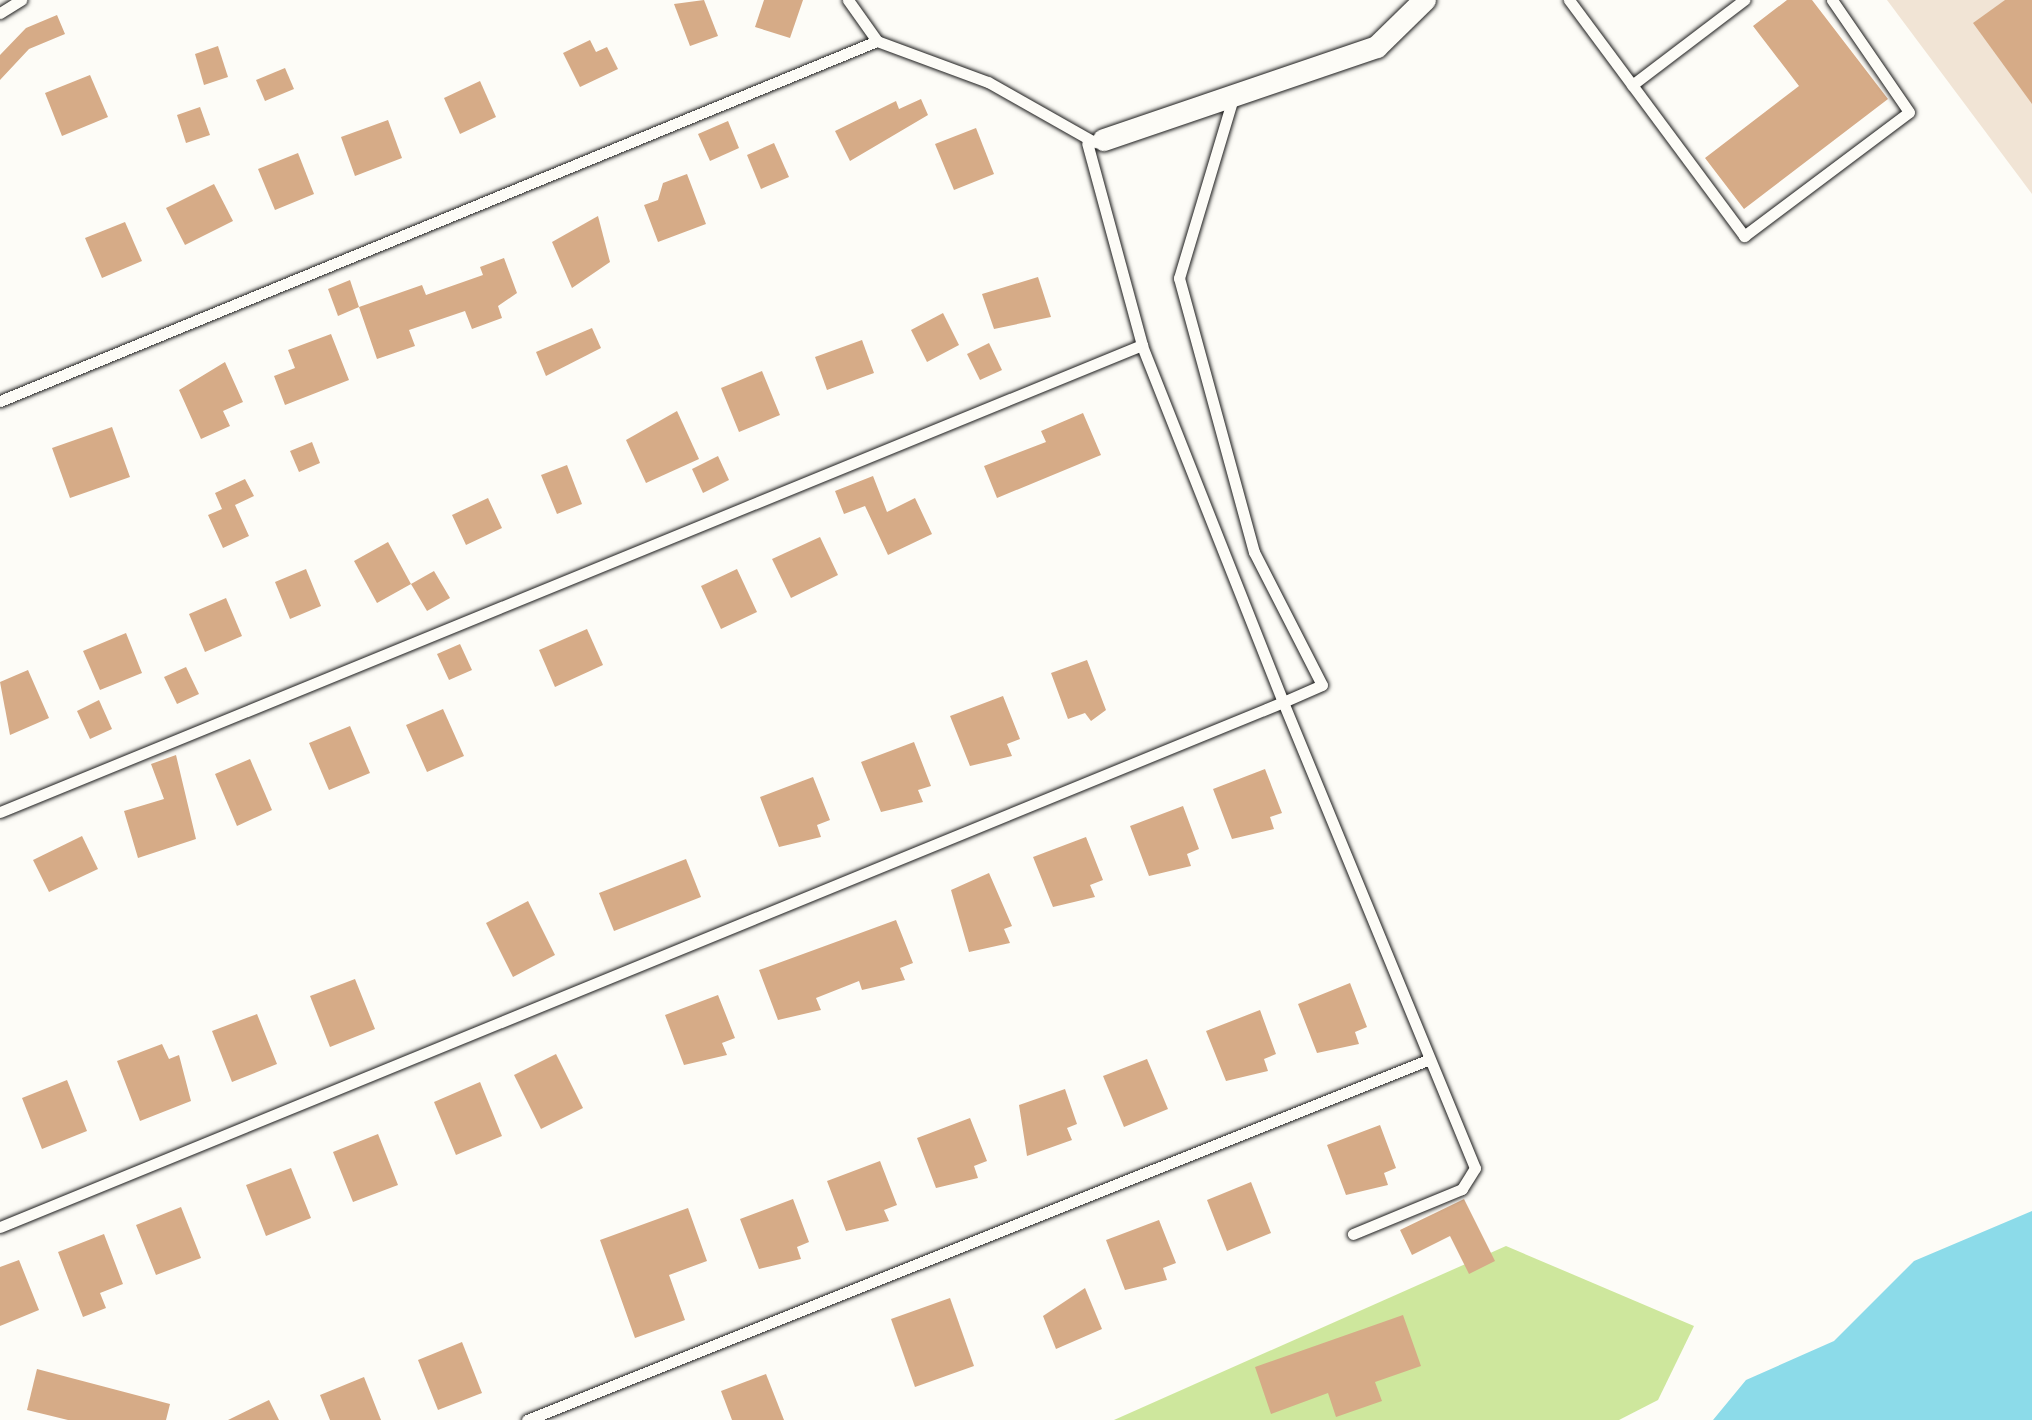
<!DOCTYPE html>
<style>
body{margin:0}
#map{position:relative;width:2032px;height:1420px;overflow:hidden;background:#fdfcf7;font-family:"Balsamiq Sans",sans-serif}
div>[style]{position:absolute}
[style*='--x']{left:calc(var(--x)*1px);top:calc(var(--y)*1px);width:calc(var(--w)*1px);rotate:calc(var(--a)*1deg)}
.built>*{inset:0;background:#f1e4d5}
.green>*{inset:0;background:#cee79d}
.water>*{inset:0;background:#8cdbe9}
.building>*{inset:0;background:#d6ab87}
.roads{filter:drop-shadow(0 0 2px #1c1c1c) drop-shadow(0 0 2px #1c1c1c)}
.service>*{height:11px;margin:-5.5px;padding:0 5.5px;transform-origin:5.5px;border-radius:5.5px;background:#fdfcf7}
.minor>*{height:22px;margin:-11px;padding:0 11px;transform-origin:11px;border-radius:11px;background:#fdfcf7}
span{translate:-50% -50%;white-space:nowrap;text-align:center;line-height:1.15;-webkit-text-stroke:8px #fdfcf7;paint-order:stroke}
</style>
<div id="map">
<div class="built">
<div style="clip-path:polygon(1887px 0,2032px 0,2032px 194px)"></div>
</div>
<div class="green">
<div style="clip-path:polygon(1506px 1246px,1694px 1326px,1658px 1400px,1619px 1420px,1114px 1420px)"></div>
</div>
<div class="water">
<div style="clip-path:polygon(2032px 1211px,2032px 1420px,1713px 1420px,1746px 1380px,1834px 1341px,1914px 1261px)"></div>
</div>
<div class="building">
<div style="clip-path:polygon(704px 0,718px 36px,690px 46px,674px 4px)"></div>
<div style="clip-path:polygon(764px 0,803px 0,790px 38px,755px 27px)"></div>
<div style="clip-path:polygon(1787px 0,1812px 0,1888px 99px,1744px 209px,1705px 158px,1799px 86px,1753px 26px)"></div>
<div style="clip-path:polygon(2005px 0,2032px 0,2032px 104px,1973px 23px)"></div>
<div style="clip-path:polygon(57px 15px,65px 34px,29px 49px,0 80px,0 55px,26px 28px)"></div>
<div style="clip-path:polygon(590px 40px,596px 52px,607px 47px,618px 69px,580px 87px,563px 53px)"></div>
<div style="clip-path:polygon(218px 46px,228px 77px,204px 85px,195px 54px)"></div>
<div style="clip-path:polygon(285px 68px,294px 89px,265px 101px,256px 80px)"></div>
<div style="clip-path:polygon(90px 75px,108px 117px,62px 136px,45px 93px)"></div>
<div style="clip-path:polygon(480px 81px,496px 117px,460px 134px,444px 98px)"></div>
<div style="clip-path:polygon(921px 99px,928px 115px,850px 161px,835px 131px,896px 101px,899px 109px)"></div>
<div style="clip-path:polygon(200px 107px,210px 135px,186px 143px,177px 115px)"></div>
<div style="clip-path:polygon(388px 120px,402px 158px,355px 176px,341px 137px)"></div>
<div style="clip-path:polygon(728px 121px,739px 148px,710px 161px,698px 134px)"></div>
<div style="clip-path:polygon(976px 128px,994px 174px,954px 190px,935px 144px)"></div>
<div style="clip-path:polygon(774px 143px,789px 177px,761px 189px,747px 155px)"></div>
<div style="clip-path:polygon(298px 153px,314px 194px,275px 210px,258px 169px)"></div>
<div style="clip-path:polygon(687px 174px,706px 224px,658px 242px,644px 205px,658px 200px,663px 183px)"></div>
<div style="clip-path:polygon(214px 184px,233px 221px,185px 245px,166px 208px)"></div>
<div style="clip-path:polygon(598px 216px,610px 262px,572px 288px,552px 242px)"></div>
<div style="clip-path:polygon(125px 222px,142px 261px,102px 278px,85px 238px)"></div>
<div style="clip-path:polygon(504px 258px,517px 293px,498px 306px,502px 318px,472px 329px,465px 311px,409px 330px,415px 346px,377px 359px,359px 307px,422px 285px,426px 295px,483px 275px,480px 267px)"></div>
<div style="clip-path:polygon(1038px 277px,1051px 317px,994px 329px,982px 294px)"></div>
<div style="clip-path:polygon(350px 280px,359px 307px,338px 316px,328px 289px)"></div>
<div style="clip-path:polygon(943px 313px,959px 345px,927px 362px,911px 330px)"></div>
<div style="clip-path:polygon(592px 328px,601px 348px,546px 376px,536px 352px)"></div>
<div style="clip-path:polygon(331px 334px,349px 380px,285px 405px,274px 376px,295px 368px,288px 350px)"></div>
<div style="clip-path:polygon(862px 340px,874px 373px,827px 390px,815px 357px)"></div>
<div style="clip-path:polygon(989px 343px,1002px 370px,980px 380px,967px 354px)"></div>
<div style="clip-path:polygon(225px 362px,243px 402px,223px 411px,230px 426px,201px 439px,179px 390px)"></div>
<div style="clip-path:polygon(762px 371px,780px 415px,739px 432px,721px 388px)"></div>
<div style="clip-path:polygon(677px 411px,699px 459px,646px 483px,626px 440px)"></div>
<div style="clip-path:polygon(1083px 413px,1101px 455px,997px 498px,984px 466px,1046px 442px,1041px 431px)"></div>
<div style="clip-path:polygon(112px 427px,130px 477px,70px 498px,52px 448px)"></div>
<div style="clip-path:polygon(312px 442px,320px 463px,299px 472px,290px 451px)"></div>
<div style="clip-path:polygon(718px 456px,729px 480px,703px 493px,692px 469px)"></div>
<div style="clip-path:polygon(567px 465px,582px 504px,557px 514px,541px 475px)"></div>
<div style="clip-path:polygon(873px 476px,887px 512px,915px 498px,932px 534px,888px 555px,865px 506px,844px 514px,835px 491px)"></div>
<div style="clip-path:polygon(245px 479px,254px 496px,235px 505px,249px 536px,223px 548px,208px 515px,222px 509px,215px 493px)"></div>
<div style="clip-path:polygon(488px 498px,502px 528px,466px 545px,452px 515px)"></div>
<div style="clip-path:polygon(820px 537px,838px 575px,791px 598px,772px 559px)"></div>
<div style="clip-path:polygon(388px 542px,411px 584px,377px 603px,354px 561px)"></div>
<div style="clip-path:polygon(306px 569px,321px 606px,290px 619px,275px 582px)"></div>
<div style="clip-path:polygon(737px 569px,757px 612px,721px 629px,701px 586px)"></div>
<div style="clip-path:polygon(434px 571px,450px 598px,427px 611px,411px 584px)"></div>
<div style="clip-path:polygon(226px 598px,242px 636px,205px 652px,189px 614px)"></div>
<div style="clip-path:polygon(587px 629px,603px 665px,555px 687px,539px 650px)"></div>
<div style="clip-path:polygon(126px 633px,142px 673px,100px 690px,83px 651px)"></div>
<div style="clip-path:polygon(460px 644px,472px 670px,449px 680px,437px 654px)"></div>
<div style="clip-path:polygon(1087px 660px,1106px 710px,1091px 721px,1085px 713px,1068px 719px,1051px 673px)"></div>
<div style="clip-path:polygon(186px 667px,199px 694px,177px 704px,164px 677px)"></div>
<div style="clip-path:polygon(28px 670px,49px 718px,10px 735px,0 682px)"></div>
<div style="clip-path:polygon(1003px 696px,1020px 739px,1007px 744px,1012px 756px,970px 766px,950px 716px)"></div>
<div style="clip-path:polygon(99px 700px,112px 729px,90px 739px,77px 711px)"></div>
<div style="clip-path:polygon(443px 709px,464px 756px,427px 772px,406px 725px)"></div>
<div style="clip-path:polygon(350px 726px,370px 773px,329px 790px,309px 743px)"></div>
<div style="clip-path:polygon(914px 742px,931px 786px,918px 790px,923px 802px,881px 812px,861px 762px)"></div>
<div style="clip-path:polygon(176px 755px,196px 839px,138px 858px,124px 811px,164px 799px,151px 764px)"></div>
<div style="clip-path:polygon(250px 759px,272px 810px,237px 826px,215px 774px)"></div>
<div style="clip-path:polygon(1265px 769px,1282px 813px,1270px 817px,1274px 829px,1232px 839px,1213px 789px)"></div>
<div style="clip-path:polygon(813px 777px,830px 820px,817px 825px,821px 837px,779px 847px,760px 797px)"></div>
<div style="clip-path:polygon(1183px 806px,1199px 849px,1187px 854px,1191px 866px,1149px 876px,1130px 826px)"></div>
<div style="clip-path:polygon(82px 836px,98px 869px,49px 892px,33px 860px)"></div>
<div style="clip-path:polygon(1086px 837px,1103px 880px,1090px 885px,1095px 897px,1053px 907px,1033px 857px)"></div>
<div style="clip-path:polygon(686px 859px,701px 897px,614px 931px,599px 893px)"></div>
<div style="clip-path:polygon(989px 873px,1012px 926px,1004px 929px,1010px 943px,969px 952px,951px 890px)"></div>
<div style="clip-path:polygon(528px 901px,555px 955px,513px 977px,486px 923px)"></div>
<div style="clip-path:polygon(896px 920px,913px 963px,900px 968px,905px 980px,862px 990px,859px 981px,816px 998px,821px 1010px,778px 1020px,759px 970px)"></div>
<div style="clip-path:polygon(355px 979px,375px 1029px,330px 1047px,310px 996px)"></div>
<div style="clip-path:polygon(1350px 983px,1367px 1027px,1355px 1032px,1359px 1044px,1317px 1053px,1298px 1004px)"></div>
<div style="clip-path:polygon(718px 995px,735px 1038px,722px 1043px,727px 1055px,684px 1065px,665px 1015px)"></div>
<div style="clip-path:polygon(1260px 1010px,1276px 1054px,1264px 1059px,1268px 1071px,1226px 1081px,1206px 1031px)"></div>
<div style="clip-path:polygon(257px 1014px,277px 1064px,232px 1082px,212px 1031px)"></div>
<div style="clip-path:polygon(162px 1044px,169px 1059px,179px 1055px,191px 1101px,140px 1121px,117px 1061px)"></div>
<div style="clip-path:polygon(556px 1054px,583px 1108px,541px 1129px,514px 1075px)"></div>
<div style="clip-path:polygon(1147px 1059px,1168px 1109px,1124px 1127px,1103px 1076px)"></div>
<div style="clip-path:polygon(67px 1080px,87px 1131px,42px 1149px,22px 1098px)"></div>
<div style="clip-path:polygon(480px 1082px,502px 1136px,456px 1155px,434px 1102px)"></div>
<div style="clip-path:polygon(1065px 1089px,1077px 1124px,1067px 1128px,1072px 1140px,1027px 1156px,1019px 1105px)"></div>
<div style="clip-path:polygon(970px 1118px,987px 1161px,974px 1166px,978px 1178px,936px 1188px,917px 1138px)"></div>
<div style="clip-path:polygon(1380px 1125px,1396px 1168px,1384px 1173px,1388px 1185px,1346px 1195px,1327px 1145px)"></div>
<div style="clip-path:polygon(378px 1134px,398px 1185px,353px 1202px,333px 1152px)"></div>
<div style="clip-path:polygon(880px 1161px,897px 1205px,884px 1210px,889px 1221px,846px 1231px,827px 1181px)"></div>
<div style="clip-path:polygon(291px 1168px,311px 1218px,266px 1236px,246px 1185px)"></div>
<div style="clip-path:polygon(1251px 1182px,1271px 1233px,1227px 1251px,1207px 1200px)"></div>
<div style="clip-path:polygon(793px 1199px,809px 1242px,797px 1247px,801px 1259px,759px 1269px,740px 1219px)"></div>
<div style="clip-path:polygon(1464px 1199px,1495px 1261px,1469px 1274px,1450px 1236px,1412px 1255px,1400px 1230px)"></div>
<div style="clip-path:polygon(181px 1207px,201px 1258px,156px 1275px,136px 1225px)"></div>
<div style="clip-path:polygon(688px 1208px,707px 1261px,669px 1275px,685px 1320px,635px 1338px,600px 1240px)"></div>
<div style="clip-path:polygon(1159px 1220px,1176px 1263px,1163px 1268px,1167px 1280px,1125px 1290px,1106px 1240px)"></div>
<div style="clip-path:polygon(104px 1234px,123px 1284px,100px 1293px,106px 1308px,83px 1317px,58px 1252px)"></div>
<div style="clip-path:polygon(19px 1260px,39px 1310px,0 1326px,0 1267px)"></div>
<div style="clip-path:polygon(1085px 1288px,1102px 1329px,1056px 1349px,1043px 1316px)"></div>
<div style="clip-path:polygon(950px 1298px,974px 1366px,915px 1387px,891px 1319px)"></div>
<div style="clip-path:polygon(1403px 1315px,1421px 1366px,1375px 1382px,1382px 1401px,1336px 1417px,1328px 1393px,1271px 1414px,1255px 1367px)"></div>
<div style="clip-path:polygon(462px 1342px,482px 1393px,438px 1410px,418px 1360px)"></div>
<div style="clip-path:polygon(37px 1369px,170px 1404px,166px 1420px,68px 1420px,27px 1410px)"></div>
<div style="clip-path:polygon(766px 1374px,784px 1420px,732px 1420px,721px 1391px)"></div>
<div style="clip-path:polygon(364px 1377px,381px 1420px,330px 1420px,320px 1395px)"></div>
<div style="clip-path:polygon(269px 1400px,279px 1420px,228px 1420px)"></div>
</div>
<div class="roads">
<div class="service">
<div style="--x:848;--y:0;--w:50;--a:54.7"></div>
<div style="--x:1569;--y:0;--w:294;--a:53.4"></div>
<div style="--x:1744;--y:236;--w:206;--a:-36.9"></div>
<div style="--x:1909;--y:112;--w:136;--a:-124.5"></div>
<div style="--x:0;--y:13;--w:25;--a:-32"></div>
<div style="--x:1632;--y:85;--w:141;--a:-37.2"></div>
<div style="--x:1233;--y:98;--w:188;--a:106.7"></div>
<div style="--x:1179;--y:278;--w:284;--a:74.7"></div>
<div style="--x:1254;--y:552;--w:149;--a:62.9"></div>
<div style="--x:1322;--y:685;--w:43;--a:156.4"></div>
<div style="--x:1283;--y:702;--w:504;--a:67.61"></div>
<div style="--x:1475;--y:1168;--w:25;--a:122"></div>
<div style="--x:1462;--y:1189;--w:118;--a:157.6"></div>
<div style="--x:0;--y:401;--w:948;--a:-22.32"></div>
<div style="--x:877;--y:41;--w:118;--a:20.3"></div>
<div style="--x:988;--y:82;--w:122;--a:29.5"></div>
<div style="--x:0;--y:812;--w:1234;--a:-22.24"></div>
<div style="--x:1142;--y:345;--w:209;--a:-105.2"></div>
<div style="--x:0;--y:1227;--w:1386;--a:-22.25"></div>
<div style="--x:1283;--y:702;--w:384;--a:-111.6"></div>
<div style="--x:527;--y:1420;--w:972;--a:-21.79"></div>
</div>
<div class="minor">
<div style="--x:1104;--y:140;--w:288;--a:-18.8"></div>
<div style="--x:1377;--y:47;--w:67;--a:-44.4"></div>
</div>
</div>
</div>
